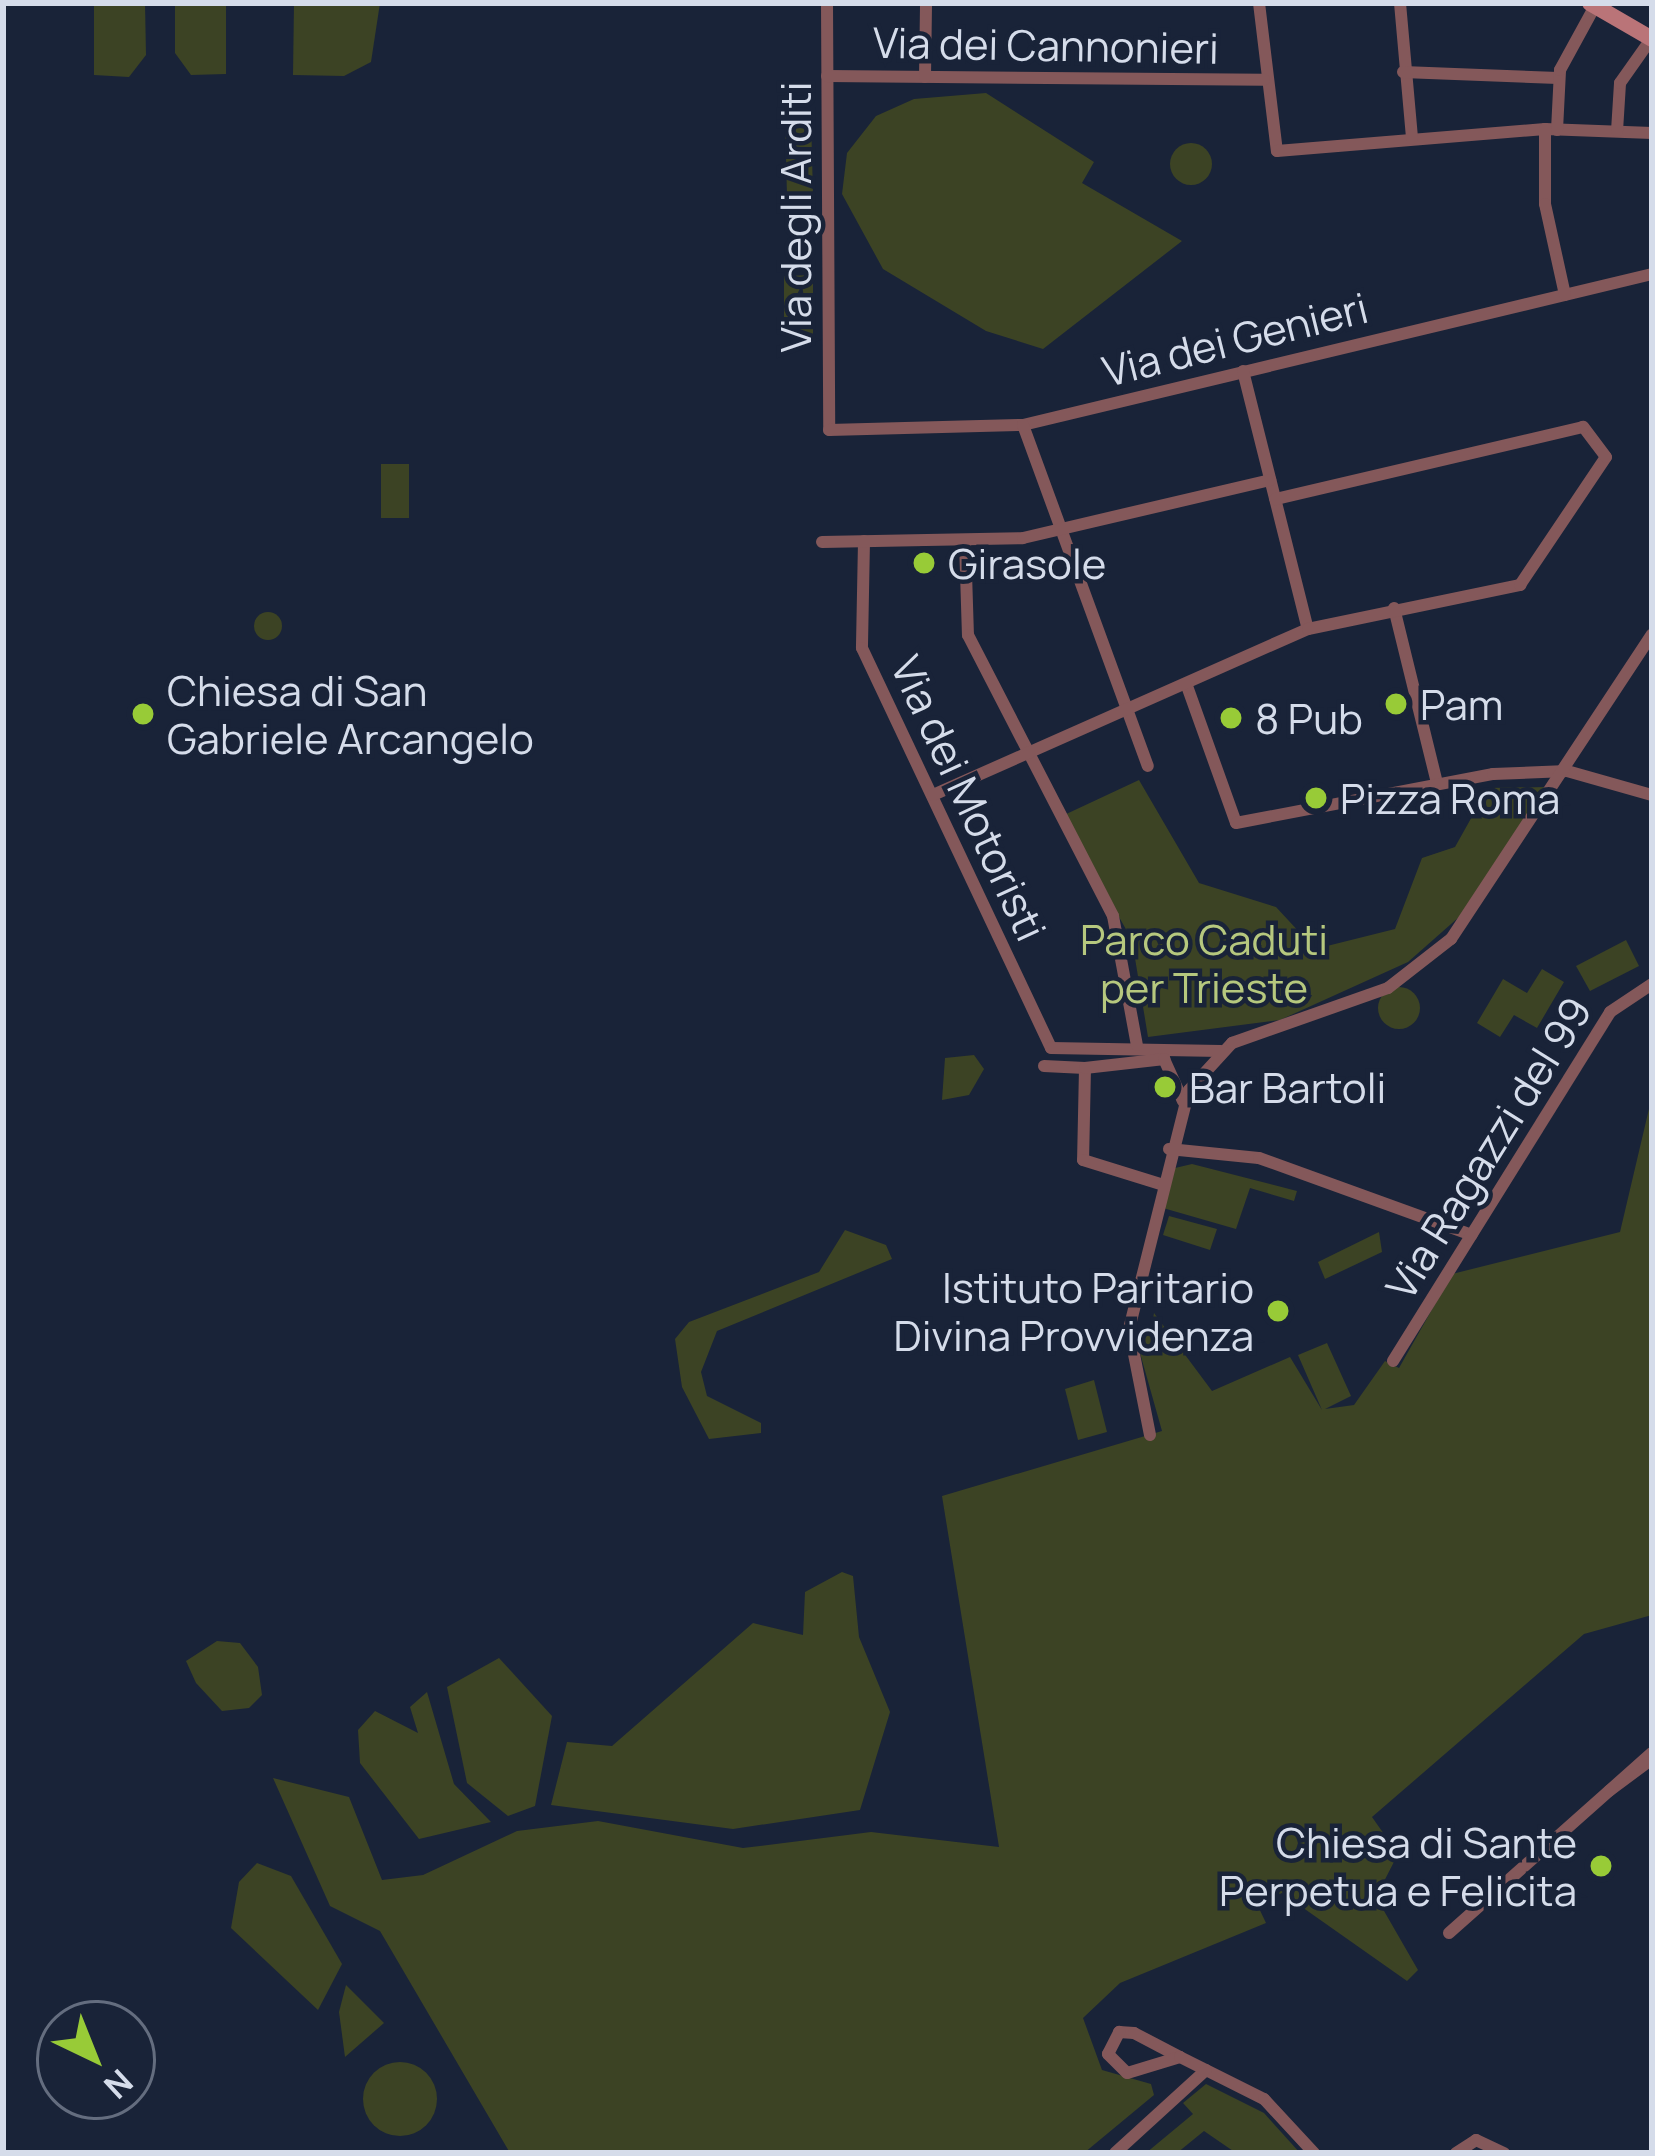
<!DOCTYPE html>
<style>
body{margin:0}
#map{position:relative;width:1655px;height:2156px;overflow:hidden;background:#192338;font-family:Manrope,sans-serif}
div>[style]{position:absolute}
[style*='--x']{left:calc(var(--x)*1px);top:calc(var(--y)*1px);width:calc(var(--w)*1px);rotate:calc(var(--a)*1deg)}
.green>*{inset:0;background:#3c4324}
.round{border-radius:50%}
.minor>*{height:12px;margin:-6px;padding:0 6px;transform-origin:6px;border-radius:6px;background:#84585a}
.secondary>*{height:16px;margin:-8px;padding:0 8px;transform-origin:8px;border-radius:8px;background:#ba7478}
.dots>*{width:33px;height:33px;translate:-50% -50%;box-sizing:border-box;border:6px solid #192338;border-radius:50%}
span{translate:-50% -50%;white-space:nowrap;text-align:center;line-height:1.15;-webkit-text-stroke:9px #192338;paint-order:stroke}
.street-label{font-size:42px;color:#d5dcea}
.poi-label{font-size:42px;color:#d5dcea}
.left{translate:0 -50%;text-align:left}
.right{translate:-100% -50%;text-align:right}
.park-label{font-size:42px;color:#b6c87e}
.frame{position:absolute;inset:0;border:6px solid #d5dcea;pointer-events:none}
.north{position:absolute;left:36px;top:2000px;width:120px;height:120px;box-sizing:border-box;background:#192338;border:3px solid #646d7f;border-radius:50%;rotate:137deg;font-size:33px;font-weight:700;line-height:48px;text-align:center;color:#d5dcea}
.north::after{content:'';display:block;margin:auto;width:42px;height:54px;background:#98cb37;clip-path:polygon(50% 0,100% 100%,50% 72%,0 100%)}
</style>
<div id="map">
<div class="green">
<div style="clip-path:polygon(94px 3px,145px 3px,146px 55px,129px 77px,94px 75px)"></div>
<div style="clip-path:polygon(175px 3px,226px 3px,226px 74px,191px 75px,175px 53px)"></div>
<div style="clip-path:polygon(294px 3px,380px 3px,371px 62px,344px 76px,293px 75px)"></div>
<div style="clip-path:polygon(986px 93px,1094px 162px,1082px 183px,1182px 241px,1043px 349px,986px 331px,883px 269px,842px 194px,847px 153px,876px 116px,914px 99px)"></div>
<div style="clip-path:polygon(785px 118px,811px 118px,813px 195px,787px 196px)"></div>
<div class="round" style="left:1170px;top:143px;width:42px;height:42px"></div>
<div style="clip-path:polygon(813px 275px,813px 335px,784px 335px,784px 276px)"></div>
<div style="clip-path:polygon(381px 464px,409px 464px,409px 518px,381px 518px)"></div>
<div class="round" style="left:254px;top:612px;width:28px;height:28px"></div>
<div style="clip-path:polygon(1139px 780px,1199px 883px,1276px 907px,1315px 949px,1395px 929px,1422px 858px,1455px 847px,1488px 788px,1546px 787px,1459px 917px,1408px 962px,1280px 1020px,1148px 1037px,1132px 940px,1062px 816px)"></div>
<div style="clip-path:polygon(1626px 940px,1639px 966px,1590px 991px,1576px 966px)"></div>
<div style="clip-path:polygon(1542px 969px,1564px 982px,1537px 1028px,1514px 1015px,1500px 1037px,1477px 1023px,1503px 979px,1527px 993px)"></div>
<div class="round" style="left:1378px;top:987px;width:42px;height:42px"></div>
<div style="clip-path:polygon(974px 1055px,984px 1069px,969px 1095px,942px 1100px,945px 1058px)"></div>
<div style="clip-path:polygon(1652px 1096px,1652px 1615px,1584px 1634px,1372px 1817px,1398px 1854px,1376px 1897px,1418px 1970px,1407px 1981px,1282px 1893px,1257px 1904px,1266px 1923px,1120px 1983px,1083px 2018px,1102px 2070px,1151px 2084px,1154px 2095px,1084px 2153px,510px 2153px,380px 1931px,330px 1906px,273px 1778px,349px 1797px,382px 1880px,423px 1875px,517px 1831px,598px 1821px,743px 1848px,871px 1832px,999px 1847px,942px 1496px,1162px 1431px,1140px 1353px,1138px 1329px,1151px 1330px,1154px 1313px,1212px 1391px,1290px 1357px,1322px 1410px,1298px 1355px,1327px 1343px,1351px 1396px,1325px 1409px,1354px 1405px,1385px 1361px,1399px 1368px,1452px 1274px,1620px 1232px)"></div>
<div style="clip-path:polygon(1192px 1164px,1297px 1191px,1294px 1201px,1250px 1188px,1236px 1229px,1163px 1208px,1175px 1168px)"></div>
<div style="clip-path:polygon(1169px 1216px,1217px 1229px,1210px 1250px,1163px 1235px)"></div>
<div style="clip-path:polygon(845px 1230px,886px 1245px,892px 1259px,717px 1331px,701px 1372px,707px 1396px,761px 1423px,761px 1433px,709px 1439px,682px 1387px,675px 1339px,689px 1322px,819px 1272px)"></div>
<div style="clip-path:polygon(1379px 1232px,1382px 1252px,1325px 1279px,1318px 1262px)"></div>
<div style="clip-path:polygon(1094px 1380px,1107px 1432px,1078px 1440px,1065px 1389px)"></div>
<div style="clip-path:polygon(842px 1572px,853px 1576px,859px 1637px,890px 1712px,860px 1810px,733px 1829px,551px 1805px,567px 1742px,612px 1746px,753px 1623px,803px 1635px,805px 1592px)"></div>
<div style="clip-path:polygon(217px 1641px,240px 1643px,258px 1667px,262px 1695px,249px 1708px,222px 1711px,196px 1683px,186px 1661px)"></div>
<div style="clip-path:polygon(499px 1658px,552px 1716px,535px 1806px,508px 1816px,467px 1783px,447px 1687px)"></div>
<div style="clip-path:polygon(427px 1692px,454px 1784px,491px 1822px,419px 1839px,360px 1763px,358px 1730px,375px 1711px,418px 1733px,410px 1707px)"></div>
<div style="clip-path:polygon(257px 1863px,291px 1876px,342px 1964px,318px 2010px,231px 1928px,239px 1882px)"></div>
<div style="clip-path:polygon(346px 1985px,384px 2023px,345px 2057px,339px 2012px)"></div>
<div class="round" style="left:363px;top:2062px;width:74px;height:74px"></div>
<div style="clip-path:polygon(1206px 2084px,1264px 2113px,1300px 2153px,1236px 2153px,1204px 2131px,1177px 2153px,1146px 2153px,1193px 2114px,1183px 2103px)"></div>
</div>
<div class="minor">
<div style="--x:827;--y:3;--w:427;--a:89.7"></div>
<div style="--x:829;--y:430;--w:194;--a:-1.5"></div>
<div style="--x:1023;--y:425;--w:647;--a:-13.5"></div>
<div style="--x:1259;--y:3;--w:149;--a:83.1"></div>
<div style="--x:1277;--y:151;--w:269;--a:-4.7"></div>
<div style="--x:1545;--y:129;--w:107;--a:2.1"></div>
<div style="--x:1400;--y:3;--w:136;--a:84.9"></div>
<div style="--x:1403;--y:72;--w:155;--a:2.2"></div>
<div style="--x:827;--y:76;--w:437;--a:0.5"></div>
<div style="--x:925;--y:77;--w:74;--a:-89.2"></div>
<div style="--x:1545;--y:129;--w:75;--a:90"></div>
<div style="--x:1545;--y:204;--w:93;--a:77.6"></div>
<div style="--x:1557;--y:130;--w:60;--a:-87.1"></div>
<div style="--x:1560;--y:70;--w:73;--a:-61.3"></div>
<div style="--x:1617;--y:131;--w:48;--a:-86.4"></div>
<div style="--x:1620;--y:83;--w:54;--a:-54.8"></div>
<div style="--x:1243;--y:371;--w:266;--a:75.9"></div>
<div style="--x:1023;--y:425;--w:363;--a:69.9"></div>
<div style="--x:864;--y:541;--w:107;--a:91.1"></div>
<div style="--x:862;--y:648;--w:442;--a:64.7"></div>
<div style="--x:1051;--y:1048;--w:170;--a:1"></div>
<div style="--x:965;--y:541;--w:94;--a:88.2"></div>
<div style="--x:968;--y:635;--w:316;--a:62.7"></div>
<div style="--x:1113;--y:916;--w:131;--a:79.5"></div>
<div style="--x:822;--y:542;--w:201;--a:-1.1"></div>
<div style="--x:1023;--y:538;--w:254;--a:-13.2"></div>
<div style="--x:1394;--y:608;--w:176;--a:76.2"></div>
<div style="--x:1187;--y:686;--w:145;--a:70.3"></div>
<div style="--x:1236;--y:823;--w:262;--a:-10.8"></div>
<div style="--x:1493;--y:774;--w:74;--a:-2.3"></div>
<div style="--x:1567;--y:771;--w:88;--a:15.8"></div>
<div style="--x:933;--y:795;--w:410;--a:-23.9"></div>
<div style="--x:1308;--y:629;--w:217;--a:-11.7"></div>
<div style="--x:1520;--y:585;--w:154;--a:-56.1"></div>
<div style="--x:1606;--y:457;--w:38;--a:-127"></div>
<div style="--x:1583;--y:427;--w:316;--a:166.8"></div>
<div style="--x:1044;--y:1066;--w:41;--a:2.8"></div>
<div style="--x:1085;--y:1068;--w:92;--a:91.2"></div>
<div style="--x:1083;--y:1160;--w:81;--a:17.3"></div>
<div style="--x:1085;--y:1068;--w:80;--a:-6.5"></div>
<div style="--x:1164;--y:1059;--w:46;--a:65.7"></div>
<div style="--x:1169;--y:1149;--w:90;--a:5.7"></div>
<div style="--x:1259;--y:1158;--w:226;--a:19.9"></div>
<div style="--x:1393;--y:1361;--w:411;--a:-58.1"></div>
<div style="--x:1610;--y:1012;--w:50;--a:-33.7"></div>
<div style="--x:1150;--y:1435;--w:108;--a:-101.2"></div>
<div style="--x:1129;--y:1329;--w:246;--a:-75.9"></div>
<div style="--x:1189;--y:1090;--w:64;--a:-47.5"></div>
<div style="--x:1232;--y:1043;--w:165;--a:-19.4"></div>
<div style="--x:1388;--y:988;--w:80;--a:-37.9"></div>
<div style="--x:1451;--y:939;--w:365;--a:-56.6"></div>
<div style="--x:1609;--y:1791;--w:54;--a:-36.7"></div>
<div style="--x:1449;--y:1933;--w:271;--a:-41.6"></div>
<div style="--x:1119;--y:2032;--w:15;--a:4"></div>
<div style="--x:1134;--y:2033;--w:52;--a:27.6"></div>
<div style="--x:1180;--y:2057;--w:55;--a:163.2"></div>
<div style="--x:1127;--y:2073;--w:27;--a:-135"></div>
<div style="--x:1108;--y:2054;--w:25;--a:-63"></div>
<div style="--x:1180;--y:2057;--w:94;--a:26.6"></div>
<div style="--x:1264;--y:2099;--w:74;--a:47.2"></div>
<div style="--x:1115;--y:2153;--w:123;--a:-42.4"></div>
<div style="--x:1456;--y:2153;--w:24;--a:-33"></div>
<div style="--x:1476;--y:2140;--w:31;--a:25"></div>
</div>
<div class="secondary">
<div style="--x:1590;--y:3;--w:72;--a:30.1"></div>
</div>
<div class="dots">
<div style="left:924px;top:563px;background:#98cb37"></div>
<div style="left:1396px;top:704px;background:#98cb37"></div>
<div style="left:143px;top:714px;background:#98cb37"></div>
<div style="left:1231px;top:718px;background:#98cb37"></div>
<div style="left:1316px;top:798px;background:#98cb37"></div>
<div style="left:1165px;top:1087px;background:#98cb37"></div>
<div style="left:1278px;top:1311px;background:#98cb37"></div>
<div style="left:1601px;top:1866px;background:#98cb37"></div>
</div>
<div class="street-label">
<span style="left:1046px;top:45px;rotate:1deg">Via dei Cannonieri</span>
<span style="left:795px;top:217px;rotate:-90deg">Via degli Arditi</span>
<span style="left:1235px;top:339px;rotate:-14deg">Via dei Genieri</span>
<span style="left:969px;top:798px;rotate:65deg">Via dei Motoristi</span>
<span style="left:1488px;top:1148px;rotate:-58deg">Via Ragazzi del 99</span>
</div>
<div class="poi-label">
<span class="left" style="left:948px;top:563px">Girasole</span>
<span class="left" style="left:167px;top:714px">Chiesa di San<br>Gabriele Arcangelo</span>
<span class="left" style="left:1420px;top:704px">Pam</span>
<span class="left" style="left:1255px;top:718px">8 Pub</span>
<span class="left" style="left:1340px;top:798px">Pizza Roma</span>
<span class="left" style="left:1189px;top:1087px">Bar Bartoli</span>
<span class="right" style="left:1254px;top:1311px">Istituto Paritario<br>Divina Provvidenza</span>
<span class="right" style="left:1577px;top:1866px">Chiesa di Sante<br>Perpetua e Felicita</span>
</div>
<div class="park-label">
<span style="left:1204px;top:963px">Parco Caduti<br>per Trieste</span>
</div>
<div class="frame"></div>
<div class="north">N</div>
</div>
